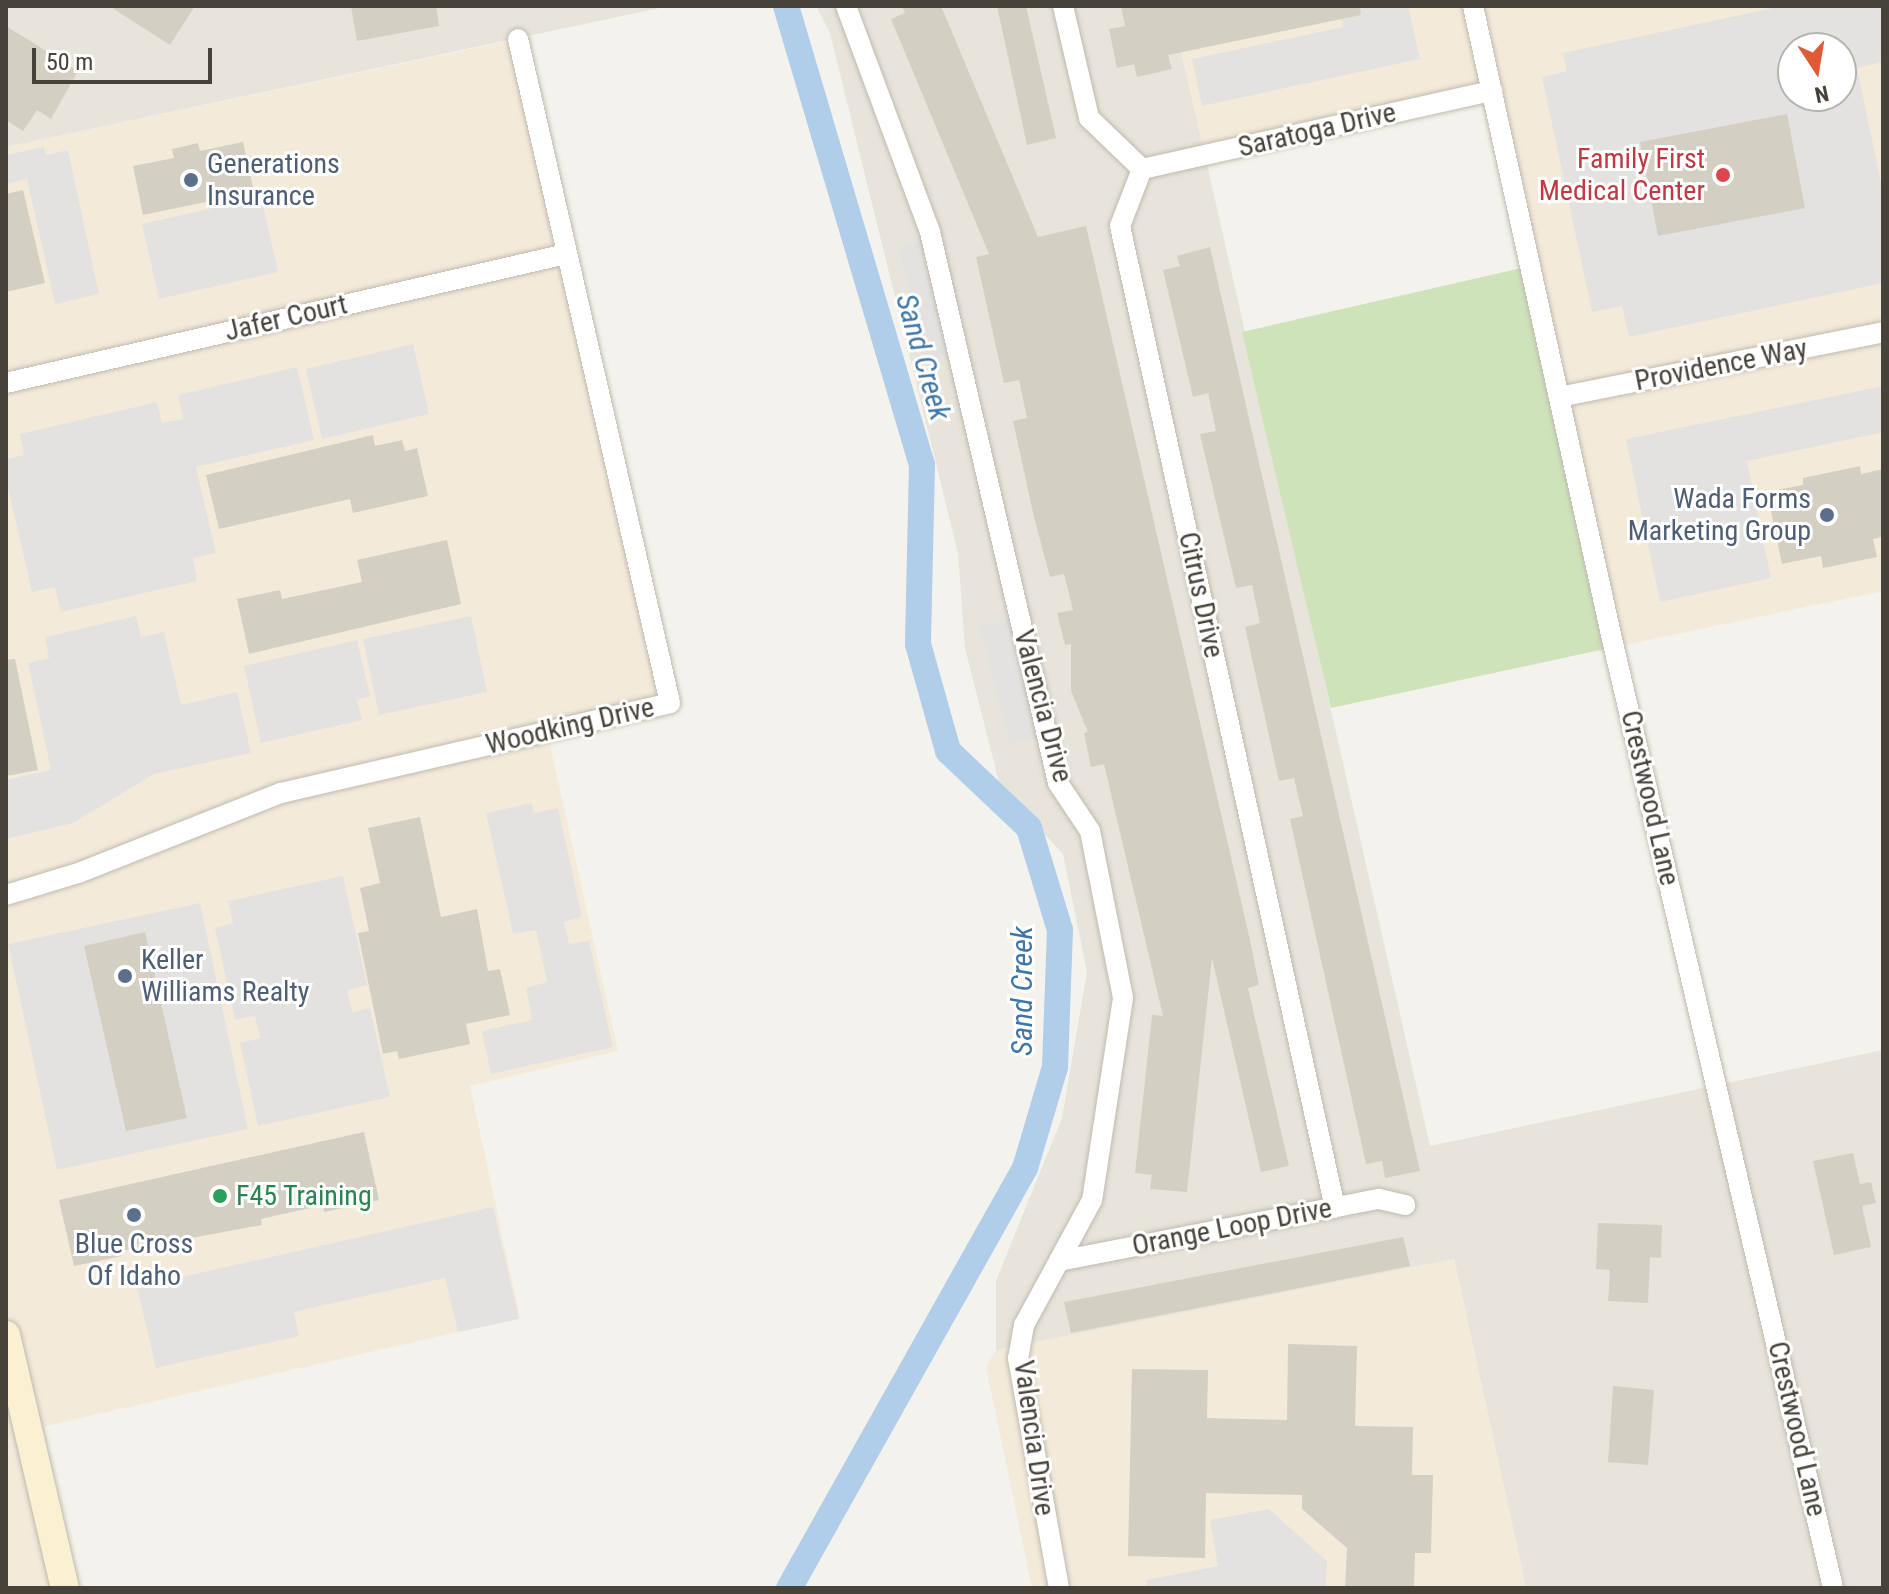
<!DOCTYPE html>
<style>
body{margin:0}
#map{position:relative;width:1889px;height:1594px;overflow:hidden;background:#f4f2ec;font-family:"Roboto Condensed",sans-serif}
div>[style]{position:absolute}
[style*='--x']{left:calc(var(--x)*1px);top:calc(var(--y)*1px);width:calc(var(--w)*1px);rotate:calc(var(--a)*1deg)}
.residential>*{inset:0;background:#e7e4db}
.commercial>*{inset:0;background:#f3eada}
.green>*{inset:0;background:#cee3ba}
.parking>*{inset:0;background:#e4e2e0}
.canal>*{height:26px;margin:-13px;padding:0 13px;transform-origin:13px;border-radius:13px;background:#b0cee9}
.building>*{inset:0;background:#d4cfc3}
.roads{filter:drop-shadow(0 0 2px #bfbaaf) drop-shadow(0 0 2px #bfbaaf)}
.street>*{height:20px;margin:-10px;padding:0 10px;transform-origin:10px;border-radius:10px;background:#fff}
.secondary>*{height:28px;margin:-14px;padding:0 14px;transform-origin:14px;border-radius:14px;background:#f9f1d1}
.dots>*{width:22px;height:22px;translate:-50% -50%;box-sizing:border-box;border:4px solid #fff;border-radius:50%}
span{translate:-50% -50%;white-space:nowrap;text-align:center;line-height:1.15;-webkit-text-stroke:6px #fff;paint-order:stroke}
.street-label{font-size:28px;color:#48433a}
.health-label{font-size:28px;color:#be3a42}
.right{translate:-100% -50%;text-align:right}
.service-label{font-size:28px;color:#4e5e75}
.left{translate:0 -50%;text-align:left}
.leisure-label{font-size:28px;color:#27864d}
.water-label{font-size:30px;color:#3f76a8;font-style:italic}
.frame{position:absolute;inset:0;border:8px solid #48433a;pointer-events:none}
.north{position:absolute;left:1777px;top:32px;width:80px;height:80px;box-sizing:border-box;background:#fff;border:2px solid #b6b4b0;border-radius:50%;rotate:168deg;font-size:22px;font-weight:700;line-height:32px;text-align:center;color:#48433a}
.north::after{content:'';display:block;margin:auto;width:28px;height:36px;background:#e15a37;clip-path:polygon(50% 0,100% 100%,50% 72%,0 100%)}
.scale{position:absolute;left:32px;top:48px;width:180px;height:36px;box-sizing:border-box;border:4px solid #48433a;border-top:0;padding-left:10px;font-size:24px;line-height:28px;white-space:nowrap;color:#48433a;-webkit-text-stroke:6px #fff;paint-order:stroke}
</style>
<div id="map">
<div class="residential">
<div style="clip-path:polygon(6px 6px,669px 6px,6px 147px)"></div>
<div style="clip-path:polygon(816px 6px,1171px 6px,1430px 1146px,1883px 1050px,1883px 1588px,1526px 1588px,1454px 1259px,996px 1350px,996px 1281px,1062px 1118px,1087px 972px,1063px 854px,1000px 786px,965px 648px,958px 553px,830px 33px)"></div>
</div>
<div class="commercial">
<div style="clip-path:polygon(evenodd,1171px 6px,1883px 6px,1883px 591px,1614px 647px,1492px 91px,1205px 155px,1171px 6px,1793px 48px,1841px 48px,1841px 96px,1793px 96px,1793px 48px)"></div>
<div style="clip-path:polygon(518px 39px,670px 703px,547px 731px,618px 1051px,470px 1086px,520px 1318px,28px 1430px,65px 1588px,6px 1588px,6px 147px)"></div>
<div style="clip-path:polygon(1454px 1259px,1526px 1588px,1032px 1588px,986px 1367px,996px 1350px)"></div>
</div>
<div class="green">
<div style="clip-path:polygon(1530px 266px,1614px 647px,1331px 708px,1242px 332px)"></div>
</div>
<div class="parking">
<div style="clip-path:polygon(1339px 6px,1408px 6px,1420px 59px,1202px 106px,1192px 59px,1343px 27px)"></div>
<div style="clip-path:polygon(evenodd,1782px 6px,1883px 6px,1883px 62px,1857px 68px,1883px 192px,1883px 283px,1629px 337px,1622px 306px,1592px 312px,1542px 77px,1567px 71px,1563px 53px,1782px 6px,1793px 48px,1841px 48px,1841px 96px,1793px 96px,1793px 48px)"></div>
<div style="clip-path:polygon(44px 147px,46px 155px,68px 150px,99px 294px,55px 304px,27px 179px,6px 184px,6px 155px)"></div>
<div style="clip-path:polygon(261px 197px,278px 272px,159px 299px,142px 224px)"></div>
<div style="clip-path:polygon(931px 238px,958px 356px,924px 363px,899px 247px)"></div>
<div style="clip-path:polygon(413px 344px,429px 414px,322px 439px,306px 369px)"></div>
<div style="clip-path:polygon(297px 367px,314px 440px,196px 467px,216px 553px,193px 558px,197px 581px,61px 612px,55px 587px,32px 592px,6px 479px,6px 459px,24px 455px,20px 434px,157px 402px,162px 423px,183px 419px,178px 395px)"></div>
<div style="clip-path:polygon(1883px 386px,1883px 432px,1747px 461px,1771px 578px,1660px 602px,1626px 439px)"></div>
<div style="clip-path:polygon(136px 616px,141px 637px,164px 632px,181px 705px,237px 692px,251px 753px,154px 774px,73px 823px,6px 839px,6px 780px,51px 770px,28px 663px,49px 658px,45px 637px)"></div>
<div style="clip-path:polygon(471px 616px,487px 692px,379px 715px,363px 639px)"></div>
<div style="clip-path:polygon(1019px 618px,1047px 737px,1010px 744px,980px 626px)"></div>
<div style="clip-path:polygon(357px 640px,370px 696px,357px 700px,362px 720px,261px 743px,244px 666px)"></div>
<div style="clip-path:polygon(532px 803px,534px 813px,558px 808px,582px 917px,564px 922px,569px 944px,589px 941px,613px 1047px,491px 1074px,482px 1031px,532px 1020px,526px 988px,547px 982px,536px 930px,513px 934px,486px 813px)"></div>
<div style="clip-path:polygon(343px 876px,367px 985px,347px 990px,352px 1012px,370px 1008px,390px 1097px,258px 1126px,240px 1043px,260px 1038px,255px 1016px,235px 1020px,215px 928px,233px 923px,228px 901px)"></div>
<div style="clip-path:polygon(200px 903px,248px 1129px,57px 1170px,8px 944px)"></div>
<div style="clip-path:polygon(493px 1207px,519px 1319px,458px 1332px,445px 1278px,294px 1312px,299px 1336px,156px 1368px,137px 1287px)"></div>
<div style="clip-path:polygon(1269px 1509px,1327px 1561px,1326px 1588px,1147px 1588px,1146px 1580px,1218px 1566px,1210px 1520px)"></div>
</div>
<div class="canal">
<div style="--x:786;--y:6;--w:479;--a:73.5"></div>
<div style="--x:922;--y:465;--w:179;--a:91.3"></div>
<div style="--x:918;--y:644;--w:111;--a:74.3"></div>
<div style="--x:948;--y:751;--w:112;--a:43.5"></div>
<div style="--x:1029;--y:828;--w:107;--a:73.1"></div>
<div style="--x:1060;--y:930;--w:137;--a:92.1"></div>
<div style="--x:1055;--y:1067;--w:105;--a:106.5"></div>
<div style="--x:1025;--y:1168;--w:482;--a:119.3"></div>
</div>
<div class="building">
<div style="clip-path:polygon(109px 6px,195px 6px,170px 45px)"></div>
<div style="clip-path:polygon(351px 6px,436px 6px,439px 26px,357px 41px)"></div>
<div style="clip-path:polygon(902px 6px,941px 6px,1038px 237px,1086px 226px,1250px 940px,1259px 985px,1248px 988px,1289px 1166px,1261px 1172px,1212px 958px,1187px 1192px,1150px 1189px,1152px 1175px,1135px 1173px,1152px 1015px,1163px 1016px,1104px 764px,1091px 767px,1084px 733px,1088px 732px,1071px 691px,1071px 644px,1065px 645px,1057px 613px,1073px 610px,1064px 574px,1050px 577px,1034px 517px,1013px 421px,1027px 418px,1019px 380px,1004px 383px,976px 257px,989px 254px,891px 19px,905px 13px)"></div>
<div style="clip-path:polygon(997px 6px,1026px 6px,1056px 138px,1027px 145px)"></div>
<div style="clip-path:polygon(1121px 6px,1360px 6px,1361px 15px,1168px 55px,1172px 69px,1137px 77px,1134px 64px,1117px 68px,1109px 29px,1125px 26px)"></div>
<div style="clip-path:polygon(6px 26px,78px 71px,51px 119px,37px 110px,23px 131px,6px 120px)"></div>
<div style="clip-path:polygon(1787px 114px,1805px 208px,1658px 236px,1640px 142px)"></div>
<div style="clip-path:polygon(243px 142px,254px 192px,143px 215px,133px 166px,174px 158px,172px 149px,198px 143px,200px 151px)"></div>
<div style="clip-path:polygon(23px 190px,45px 283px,6px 292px,6px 194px)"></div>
<div style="clip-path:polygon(1210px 247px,1420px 1171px,1385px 1178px,1382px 1161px,1366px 1164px,1290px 819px,1303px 816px,1294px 778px,1279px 781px,1245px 627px,1260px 623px,1252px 585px,1236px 588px,1200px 434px,1216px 431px,1208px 393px,1193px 397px,1163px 270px,1180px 266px,1177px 256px)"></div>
<div style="clip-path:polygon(373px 435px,375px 446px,402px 440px,405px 451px,417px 448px,428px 496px,353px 513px,350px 499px,219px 529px,206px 475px)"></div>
<div style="clip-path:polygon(1860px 466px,1861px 474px,1883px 469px,1883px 537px,1873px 539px,1877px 557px,1823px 568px,1821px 556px,1782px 564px,1767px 492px,1803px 485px,1803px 478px)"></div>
<div style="clip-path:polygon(447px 540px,461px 604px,249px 654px,237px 599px,280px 590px,282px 599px,362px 582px,357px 560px)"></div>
<div style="clip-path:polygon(15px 659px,38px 770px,6px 776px,6px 660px)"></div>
<div style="clip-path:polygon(420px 817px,441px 917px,477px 909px,488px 971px,500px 969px,510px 1015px,466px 1024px,470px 1044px,399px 1059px,397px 1051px,383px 1054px,358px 933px,369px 931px,360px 888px,380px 883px,368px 828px)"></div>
<div style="clip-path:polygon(145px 932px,187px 1118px,126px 1131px,84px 946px)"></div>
<div style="clip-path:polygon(364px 1132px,379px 1200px,324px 1212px,323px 1205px,261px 1219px,262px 1225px,121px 1251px,122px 1256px,74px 1266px,59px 1200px)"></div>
<div style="clip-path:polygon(1853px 1153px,1860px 1184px,1871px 1182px,1876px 1203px,1862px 1206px,1871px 1247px,1834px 1255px,1813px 1161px)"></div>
<div style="clip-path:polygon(1598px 1223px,1662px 1225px,1661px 1258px,1650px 1257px,1648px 1303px,1608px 1301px,1610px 1270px,1596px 1269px)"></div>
<div style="clip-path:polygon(1403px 1237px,1410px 1266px,1071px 1333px,1064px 1302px)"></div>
<div style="clip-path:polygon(1288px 1344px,1357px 1346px,1355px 1426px,1413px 1427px,1412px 1475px,1433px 1475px,1431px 1553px,1415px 1553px,1414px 1588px,1345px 1588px,1347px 1548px,1302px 1509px,1302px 1495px,1206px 1493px,1205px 1558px,1128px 1556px,1132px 1369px,1208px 1370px,1207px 1418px,1287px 1420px)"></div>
<div style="clip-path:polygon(1613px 1386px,1654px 1390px,1648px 1465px,1608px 1462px)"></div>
</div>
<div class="roads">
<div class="street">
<div style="--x:846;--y:6;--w:241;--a:69.6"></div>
<div style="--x:930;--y:232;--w:566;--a:76.92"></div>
<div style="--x:1058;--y:783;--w:58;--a:56.3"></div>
<div style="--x:1090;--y:831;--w:170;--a:78.8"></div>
<div style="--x:1123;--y:998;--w:204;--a:98.7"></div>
<div style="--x:1092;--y:1200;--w:142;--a:118.5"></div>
<div style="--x:1024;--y:1325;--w:34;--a:100"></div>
<div style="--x:1018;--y:1358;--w:234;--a:79.9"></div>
<div style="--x:1063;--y:6;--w:115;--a:76.9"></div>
<div style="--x:1089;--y:118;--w:74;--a:43.9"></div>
<div style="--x:1142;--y:169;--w:61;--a:111.1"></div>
<div style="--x:1120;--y:226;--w:1005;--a:77.65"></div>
<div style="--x:1473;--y:6;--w:648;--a:77.62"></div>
<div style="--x:1612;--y:639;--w:974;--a:76.89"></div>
<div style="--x:1142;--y:169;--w:359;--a:-12.6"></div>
<div style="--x:6;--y:383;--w:575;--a:-12.97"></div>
<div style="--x:1559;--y:397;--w:330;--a:-11.3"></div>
<div style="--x:6;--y:895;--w:78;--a:-17"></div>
<div style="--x:81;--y:872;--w:215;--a:-21.6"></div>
<div style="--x:281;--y:793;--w:399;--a:-13"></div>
<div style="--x:670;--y:703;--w:681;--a:-102.89"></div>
<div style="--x:1059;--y:1261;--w:326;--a:-11"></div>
<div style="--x:1379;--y:1199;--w:27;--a:13"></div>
</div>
<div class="secondary">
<div style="--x:6;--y:1335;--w:260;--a:76.9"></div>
</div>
</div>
<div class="dots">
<div style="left:1723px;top:175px;background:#e0444e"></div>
<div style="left:191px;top:180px;background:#5c6f8a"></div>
<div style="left:1827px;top:515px;background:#5c6f8a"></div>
<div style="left:125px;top:976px;background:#5c6f8a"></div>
<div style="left:220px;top:1196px;background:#2e9e5b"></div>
<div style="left:134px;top:1215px;background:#5c6f8a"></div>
</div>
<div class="street-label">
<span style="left:1317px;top:130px;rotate:-13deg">Saratoga Drive</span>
<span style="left:286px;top:318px;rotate:-13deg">Jafer Court</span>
<span style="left:1721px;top:365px;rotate:-11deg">Providence Way</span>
<span style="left:1201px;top:595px;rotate:78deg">Citrus Drive</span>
<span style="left:1043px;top:706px;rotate:75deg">Valencia Drive</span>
<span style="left:570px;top:726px;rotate:-13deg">Woodking Drive</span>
<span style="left:1650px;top:798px;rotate:77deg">Crestwood Lane</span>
<span style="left:1232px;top:1227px;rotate:-11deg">Orange Loop Drive</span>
<span style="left:1797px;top:1429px;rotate:77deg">Crestwood Lane</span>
<span style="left:1034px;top:1438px;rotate:82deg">Valencia Drive</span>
</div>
<div class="health-label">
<span class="right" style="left:1705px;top:175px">Family First<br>Medical Center</span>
</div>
<div class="service-label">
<span class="left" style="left:207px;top:180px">Generations<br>Insurance</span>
<span class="right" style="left:1811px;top:515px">Wada Forms<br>Marketing Group</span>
<span class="left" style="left:141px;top:976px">Keller<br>Williams Realty</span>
<span style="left:134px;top:1260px">Blue Cross<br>Of Idaho</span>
</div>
<div class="leisure-label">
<span class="left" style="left:236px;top:1196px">F45 Training</span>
</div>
<div class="water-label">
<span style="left:923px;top:357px;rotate:74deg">Sand Creek</span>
<span style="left:1022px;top:991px;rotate:-90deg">Sand Creek</span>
</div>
<div class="frame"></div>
<div class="north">N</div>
<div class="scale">50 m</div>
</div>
